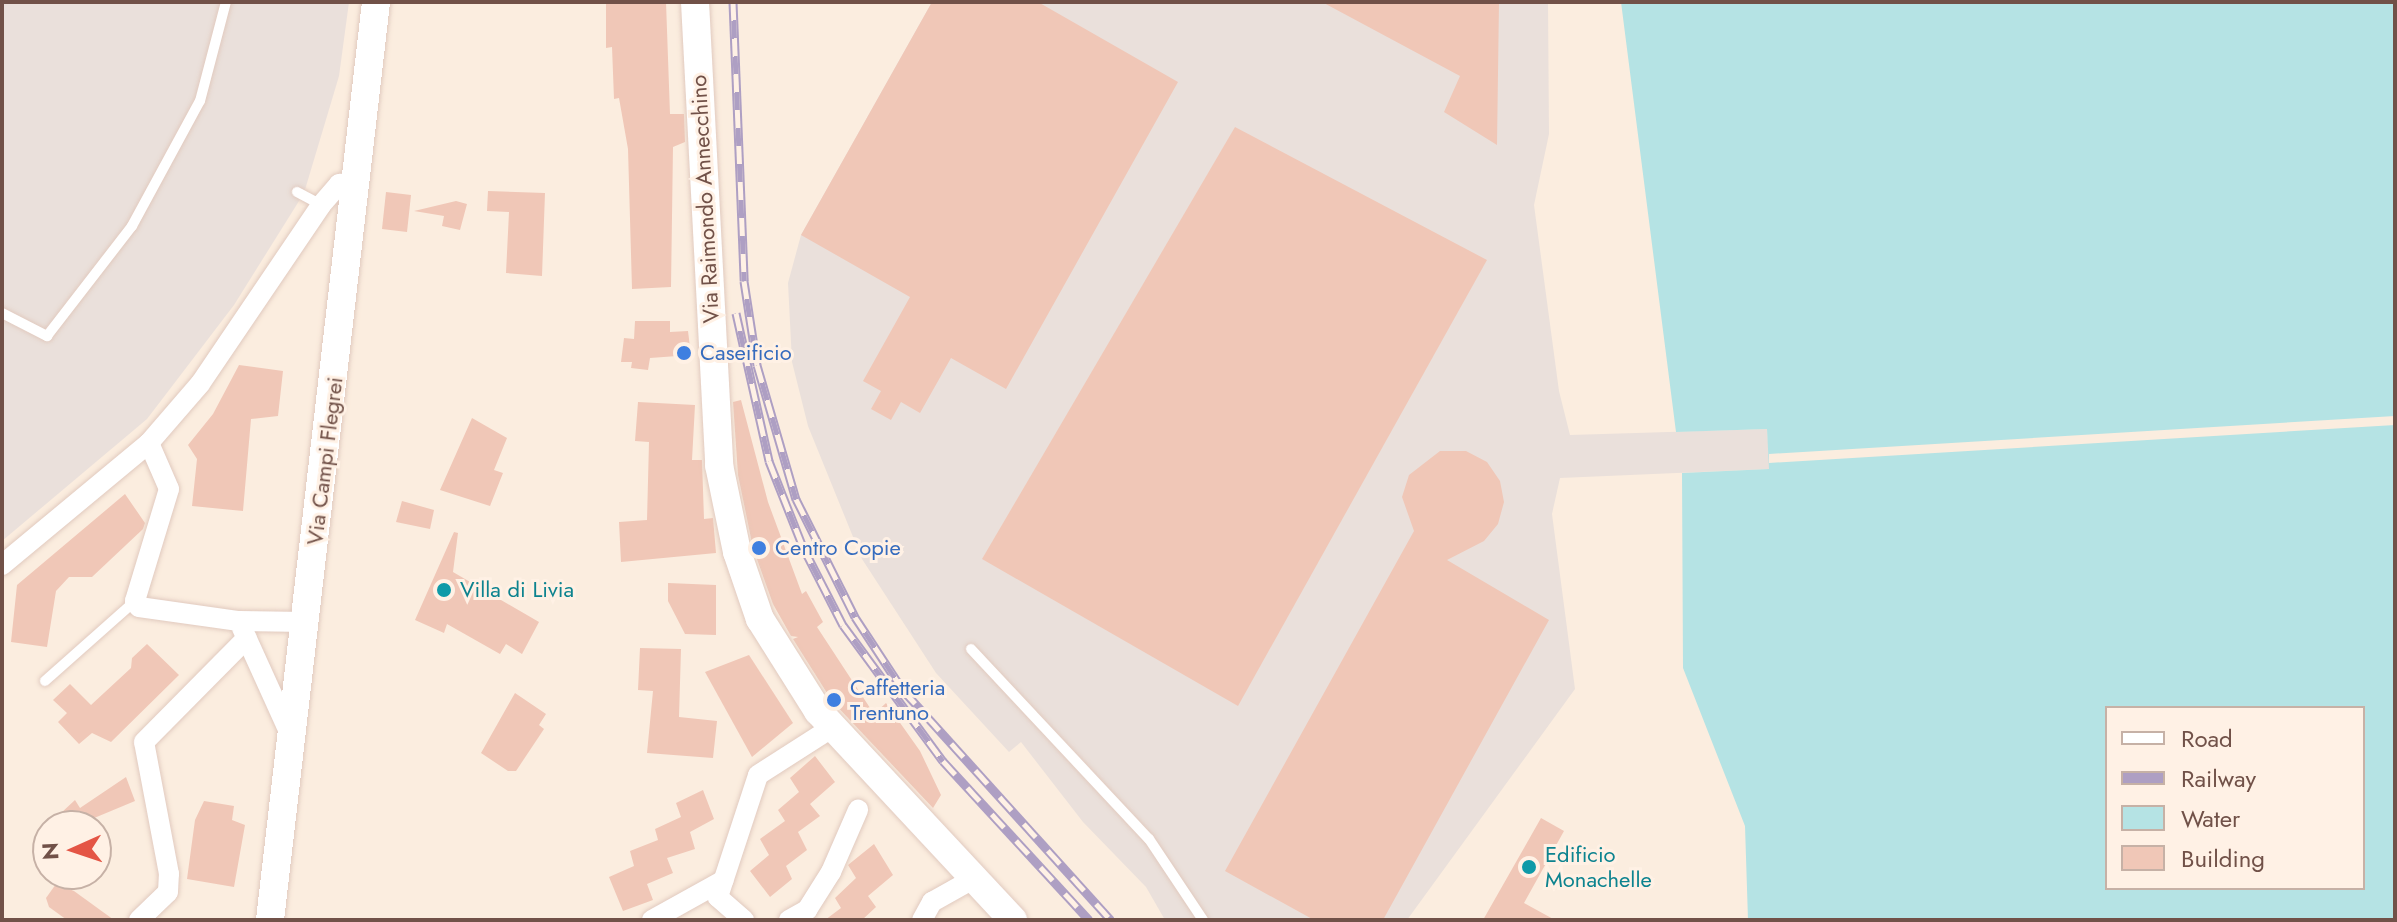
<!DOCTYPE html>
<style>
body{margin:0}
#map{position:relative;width:2397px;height:922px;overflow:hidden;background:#fbeddf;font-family:Jost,sans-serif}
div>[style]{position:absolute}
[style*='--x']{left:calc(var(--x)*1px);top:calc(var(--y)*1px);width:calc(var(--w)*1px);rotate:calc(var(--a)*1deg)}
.industrial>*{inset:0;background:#eae0db}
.water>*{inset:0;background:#b5e3e4}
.pier>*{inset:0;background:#fbeddf}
.building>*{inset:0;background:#f0c7b7}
.roads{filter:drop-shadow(0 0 2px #e1cabf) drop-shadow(0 0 2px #e1cabf)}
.lane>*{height:10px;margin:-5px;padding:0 5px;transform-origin:5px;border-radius:5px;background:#fff}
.street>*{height:20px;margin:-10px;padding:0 10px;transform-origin:10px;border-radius:10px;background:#fff}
.secondary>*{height:28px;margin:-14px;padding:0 14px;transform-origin:14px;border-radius:14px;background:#fff}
.rail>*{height:9px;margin-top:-4.5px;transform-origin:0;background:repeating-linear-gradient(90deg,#fff1e5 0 18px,#ae9fc3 0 36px);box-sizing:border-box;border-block:2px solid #ae9fc3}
.dots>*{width:22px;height:22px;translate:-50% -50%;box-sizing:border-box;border:4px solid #fff1e5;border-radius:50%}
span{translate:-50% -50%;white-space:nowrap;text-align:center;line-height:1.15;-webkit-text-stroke:6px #fff1e5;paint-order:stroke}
.street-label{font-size:22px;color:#715148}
.shop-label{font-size:22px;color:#366cbe}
.left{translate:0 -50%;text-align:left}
.culture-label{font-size:22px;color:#0d838f}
.frame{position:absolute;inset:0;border:4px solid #715148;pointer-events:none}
.legend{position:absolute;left:2105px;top:706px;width:260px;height:184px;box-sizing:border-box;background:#fff1e5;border:2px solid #c6b1a6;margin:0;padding:10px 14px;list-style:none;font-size:24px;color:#715148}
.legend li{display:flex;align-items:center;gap:16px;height:40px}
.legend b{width:40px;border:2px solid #c6b1a6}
.north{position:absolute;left:32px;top:810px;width:80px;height:80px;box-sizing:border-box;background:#fff1e5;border:2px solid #c6b1a6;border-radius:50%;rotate:267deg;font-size:22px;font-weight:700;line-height:32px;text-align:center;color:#715148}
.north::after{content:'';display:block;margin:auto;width:28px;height:36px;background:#e45545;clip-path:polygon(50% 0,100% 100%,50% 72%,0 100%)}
</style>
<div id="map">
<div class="industrial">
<div style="clip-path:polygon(2px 2px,349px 2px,339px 76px,304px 193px,234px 305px,147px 419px,2px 541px)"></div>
<div style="clip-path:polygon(932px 2px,1548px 2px,1549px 134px,1534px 205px,1559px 391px,1570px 435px,1767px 429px,1770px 469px,1560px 478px,1552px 514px,1575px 689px,1407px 920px,1165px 920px,1146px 887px,1083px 822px,1021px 742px,1009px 752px,936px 673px,862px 559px,808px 426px,792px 362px,788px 283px,801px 235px)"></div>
</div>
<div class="water">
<div style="clip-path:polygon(evenodd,1621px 2px,2395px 2px,2395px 920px,1748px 920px,1745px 826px,1683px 668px,1682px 473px,1769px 469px,1767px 429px,1676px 432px,1621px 2px,2107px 708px,2363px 708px,2363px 888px,2107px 888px,2107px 708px)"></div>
</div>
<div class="pier">
<div style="clip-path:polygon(2395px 416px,2395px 425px,1769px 463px,1769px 454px)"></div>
</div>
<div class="building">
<div style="clip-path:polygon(606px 2px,666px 2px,670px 114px,684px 114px,685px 142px,673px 147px,671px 287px,632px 289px,628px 149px,619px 98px,614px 99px,612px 47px,606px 48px)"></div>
<div style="clip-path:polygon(932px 2px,1038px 2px,1178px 82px,1006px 389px,951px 358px,920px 413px,901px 402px,891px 420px,871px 409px,881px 391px,863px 381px,910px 297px,801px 235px)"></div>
<div style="clip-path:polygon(1322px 2px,1499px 2px,1497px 145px,1444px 112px,1460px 76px)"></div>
<div style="clip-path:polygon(1235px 127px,1487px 260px,1238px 706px,982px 559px)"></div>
<div style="clip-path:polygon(488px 191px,545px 193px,542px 276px,506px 273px,509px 212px,487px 211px)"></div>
<div style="clip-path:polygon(386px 192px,411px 195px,407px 232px,382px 229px)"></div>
<div style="clip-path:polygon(456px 201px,467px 204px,460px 230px,442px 226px,444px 216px,414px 211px)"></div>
<div style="clip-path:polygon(635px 321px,670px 321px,670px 332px,688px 331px,691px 355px,650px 358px,648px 370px,631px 368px,632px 362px,621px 362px,624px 338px,634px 339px)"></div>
<div style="clip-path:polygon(239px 365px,283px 371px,278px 416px,251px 419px,243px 511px,192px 506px,197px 459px,188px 445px,213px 414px)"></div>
<div style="clip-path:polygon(741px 400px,768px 502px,802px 594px,806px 591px,823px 622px,817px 627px,874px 714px,886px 703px,920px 751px,941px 795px,933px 808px,832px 701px,793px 639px,798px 637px,791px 636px,773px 604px,753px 548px,738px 475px,733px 402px)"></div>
<div style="clip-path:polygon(638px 402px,695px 405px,692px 460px,702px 460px,704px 519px,713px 518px,716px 553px,621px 562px,619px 522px,647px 520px,649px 442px,635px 441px)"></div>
<div style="clip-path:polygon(472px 418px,507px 438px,494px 470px,503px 473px,490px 506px,440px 490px)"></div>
<div style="clip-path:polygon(1440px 451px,1466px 451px,1487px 462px,1500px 481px,1504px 502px,1498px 524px,1484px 541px,1447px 560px,1549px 620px,1383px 920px,1314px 920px,1225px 871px,1414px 531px,1402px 497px,1409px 475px)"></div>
<div style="clip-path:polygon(125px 494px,145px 523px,143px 529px,92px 577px,69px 577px,56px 591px,47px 647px,11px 642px,17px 585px)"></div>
<div style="clip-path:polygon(402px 501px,434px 510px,430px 529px,396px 522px)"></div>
<div style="clip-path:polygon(454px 532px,458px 533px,453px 572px,539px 622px,522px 654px,506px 644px,500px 654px,447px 624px,444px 633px,415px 620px)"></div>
<div style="clip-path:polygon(668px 583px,716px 585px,716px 635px,685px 634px,668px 601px)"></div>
<div style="clip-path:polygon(147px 644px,179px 675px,111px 742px,92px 733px,79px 744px,58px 722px,67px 713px,53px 700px,70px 684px,91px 705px,131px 668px,132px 658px)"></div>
<div style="clip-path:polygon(640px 648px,681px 649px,679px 717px,717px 721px,713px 758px,647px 753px,653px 691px,638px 690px)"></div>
<div style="clip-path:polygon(749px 655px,793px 723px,752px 757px,705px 672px)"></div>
<div style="clip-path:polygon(515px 693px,546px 714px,539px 725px,544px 729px,516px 771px,508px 771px,481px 753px)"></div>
<div style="clip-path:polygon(815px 756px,835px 782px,810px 804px,820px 816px,798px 832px,807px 850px,786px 866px,792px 879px,770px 897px,750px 871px,769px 855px,760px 839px,785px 821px,778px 810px,799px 792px,790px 778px)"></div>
<div style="clip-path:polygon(126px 777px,135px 801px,75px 826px,47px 826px,75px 800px,80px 808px)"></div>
<div style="clip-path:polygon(703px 790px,714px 819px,690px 832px,695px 849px,667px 858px,673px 873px,647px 884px,653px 900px,623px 911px,609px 877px,634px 866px,630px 851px,658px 840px,655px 829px,681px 817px,676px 803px)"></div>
<div style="clip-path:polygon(204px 801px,234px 806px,232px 820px,245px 825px,234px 887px,187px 879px,195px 820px)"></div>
<div style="clip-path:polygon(1541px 818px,1564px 831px,1524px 903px,1555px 920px,1483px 920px)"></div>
<div style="clip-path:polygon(874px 844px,893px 875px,868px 896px,876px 907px,862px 920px,825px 920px,841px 908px,835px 898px,856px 878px,848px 865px)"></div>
<div style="clip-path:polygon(56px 884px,74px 891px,114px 920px,67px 920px,49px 907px,46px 898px)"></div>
</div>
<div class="roads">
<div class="lane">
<div style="--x:297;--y:192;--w:27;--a:28"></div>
<div style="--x:2;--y:313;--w:51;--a:27.1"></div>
<div style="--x:47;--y:336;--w:139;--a:-52.3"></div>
<div style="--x:132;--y:226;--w:142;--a:-61.5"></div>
<div style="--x:200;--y:101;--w:102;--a:-75.3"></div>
<div style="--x:971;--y:649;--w:260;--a:46.9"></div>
<div style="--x:1149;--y:839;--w:97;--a:56.3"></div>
<div style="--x:45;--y:681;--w:120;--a:-41.6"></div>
</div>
<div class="street">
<div style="--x:149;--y:443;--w:50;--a:66.5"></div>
<div style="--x:169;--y:489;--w:117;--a:106.9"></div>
<div style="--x:135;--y:601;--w:7;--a:56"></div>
<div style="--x:139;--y:607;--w:101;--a:8"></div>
<div style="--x:239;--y:621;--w:67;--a:0.9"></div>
<div style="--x:2;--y:565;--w:191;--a:-39.7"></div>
<div style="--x:149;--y:443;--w:78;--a:-49.2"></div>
<div style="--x:200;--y:384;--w:216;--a:-55.9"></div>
<div style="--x:321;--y:205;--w:28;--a:-49"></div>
<div style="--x:339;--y:184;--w:17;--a:-3"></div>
<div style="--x:242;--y:628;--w:116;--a:65.6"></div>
<div style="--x:139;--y:920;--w:40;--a:-44"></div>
<div style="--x:168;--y:892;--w:18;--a:-87"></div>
<div style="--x:169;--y:874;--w:134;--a:-100.7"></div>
<div style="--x:144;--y:742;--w:146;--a:-45.3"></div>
<div style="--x:652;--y:920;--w:82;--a:-29.1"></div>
<div style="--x:744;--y:920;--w:35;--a:-139"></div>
<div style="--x:718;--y:897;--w:128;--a:-71.8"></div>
<div style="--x:758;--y:775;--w:89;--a:-32.6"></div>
<div style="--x:789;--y:920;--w:21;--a:-29"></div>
<div style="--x:807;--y:910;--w:45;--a:-57.7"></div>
<div style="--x:831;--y:872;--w:68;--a:-66.5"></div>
<div style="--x:922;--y:920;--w:21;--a:-61"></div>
<div style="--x:932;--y:902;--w:49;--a:-29.2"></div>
</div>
<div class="secondary">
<div style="--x:695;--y:2;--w:464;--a:87"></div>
<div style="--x:719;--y:465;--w:89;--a:78.3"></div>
<div style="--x:737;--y:552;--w:71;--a:71.1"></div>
<div style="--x:760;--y:619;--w:109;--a:57.8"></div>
<div style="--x:818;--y:711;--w:286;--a:47"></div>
<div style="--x:270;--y:920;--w:924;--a:-83.41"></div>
</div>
</div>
<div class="rail">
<div style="--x:733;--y:2;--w:279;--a:87.7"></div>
<div style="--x:744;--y:281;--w:85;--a:81.2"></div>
<div style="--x:757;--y:365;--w:140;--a:73.8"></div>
<div style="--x:796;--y:499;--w:132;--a:63.4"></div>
<div style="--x:855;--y:617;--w:87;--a:56.7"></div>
<div style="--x:903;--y:690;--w:310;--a:47.9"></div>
<div style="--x:736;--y:313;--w:152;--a:77.4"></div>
<div style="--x:769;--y:461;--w:92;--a:68.4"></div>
<div style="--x:803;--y:547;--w:88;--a:62.9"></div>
<div style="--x:843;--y:625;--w:169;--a:53.7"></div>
<div style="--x:943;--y:761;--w:216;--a:47.4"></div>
</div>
<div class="dots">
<div style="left:684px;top:353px;background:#3f7fe0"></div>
<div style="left:759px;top:548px;background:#3f7fe0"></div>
<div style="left:444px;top:590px;background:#0f9aa8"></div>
<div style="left:834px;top:700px;background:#3f7fe0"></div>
<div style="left:1529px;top:867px;background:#0f9aa8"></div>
</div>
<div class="street-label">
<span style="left:705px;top:199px;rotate:-93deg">Via Raimondo Annecchino</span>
<span style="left:325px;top:461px;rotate:-83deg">Via Campi Flegrei</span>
</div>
<div class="shop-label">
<span class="left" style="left:700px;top:353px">Caseificio</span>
<span class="left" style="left:775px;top:548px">Centro Copie</span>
<span class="left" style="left:850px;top:700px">Caffetteria<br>Trentuno</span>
</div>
<div class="culture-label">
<span class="left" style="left:460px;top:590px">Villa di Livia</span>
<span class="left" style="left:1545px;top:867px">Edificio<br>Monachelle</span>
</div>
<div class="frame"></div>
<ul class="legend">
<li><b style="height:10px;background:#fff"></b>Road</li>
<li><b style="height:10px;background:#ae9fc3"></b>Railway</li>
<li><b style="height:22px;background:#b5e3e4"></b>Water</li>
<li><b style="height:22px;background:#f0c7b7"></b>Building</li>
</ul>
<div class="north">N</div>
</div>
